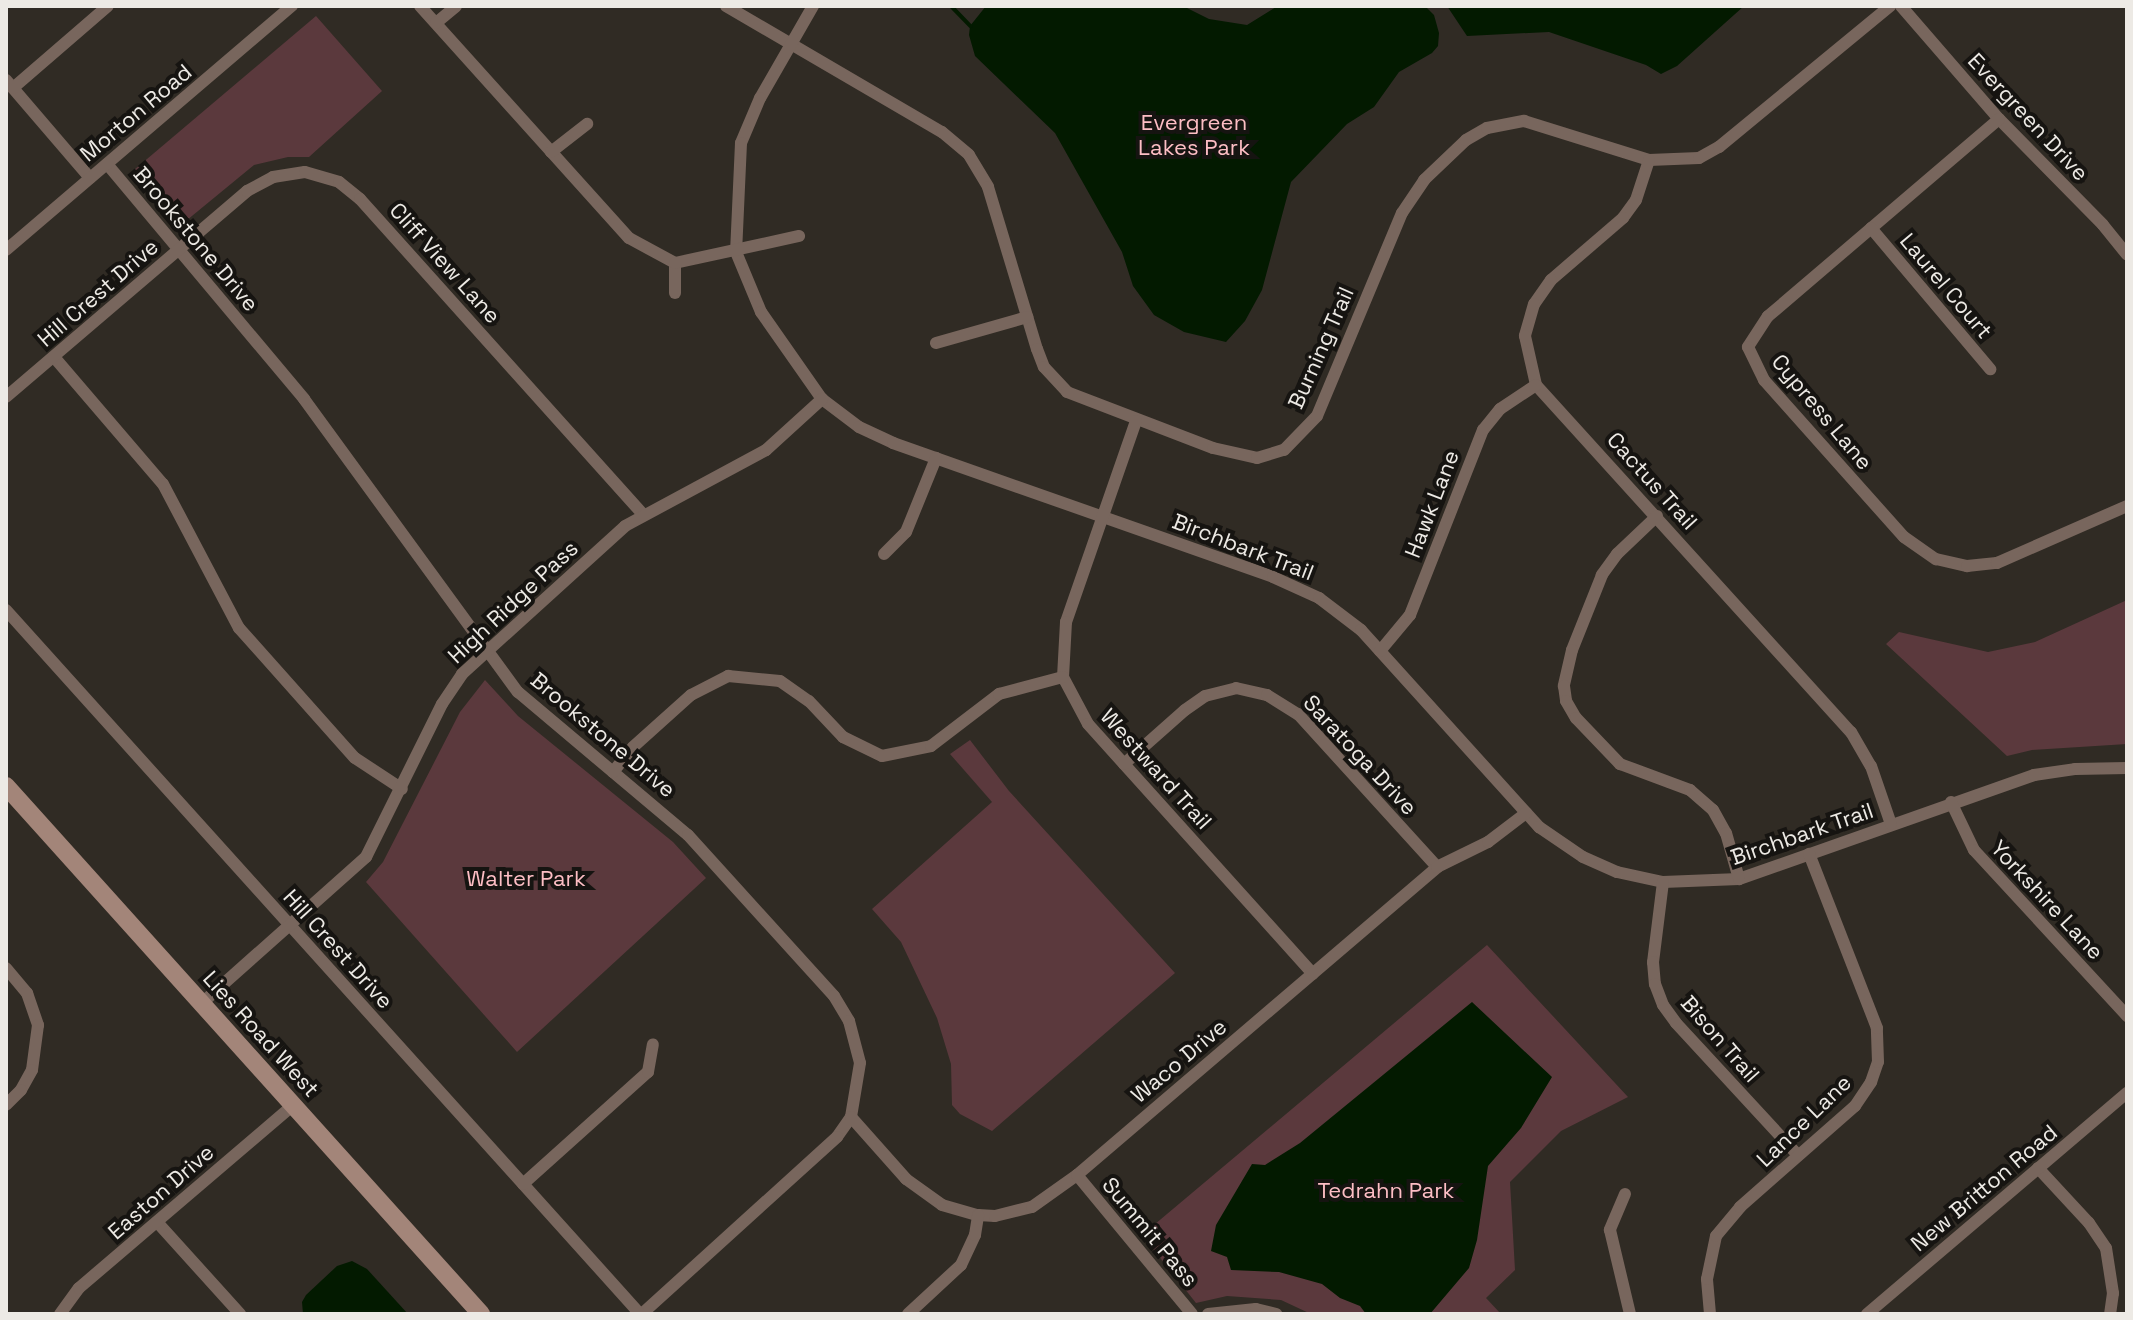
<!DOCTYPE html>
<style>
body{margin:0}
#map{position:relative;width:2133px;height:1320px;overflow:hidden;background:#302b24;font-family:"Space Grotesk",sans-serif}
div>[style]{position:absolute}
[style*='--x']{left:calc(var(--x)*1px);top:calc(var(--y)*1px);width:calc(var(--w)*1px);rotate:calc(var(--a)*1deg)}
.green>*{inset:0;background:#5b393d}
.water>*{inset:0;background:#031a00}
.stream>*{height:4px;margin:-2px;padding:0 2px;transform-origin:2px;border-radius:2px;background:#031a00}
.street>*{height:12px;margin:-6px;padding:0 6px;transform-origin:6px;border-radius:6px;background:#78665d}
.secondary>*{height:18px;margin:-9px;padding:0 9px;transform-origin:9px;border-radius:9px;background:#a38579}
span{translate:-50% -50%;white-space:nowrap;text-align:center;line-height:1.15;-webkit-text-stroke:8px #161411;paint-order:stroke}
.street-label{font-size:22px;color:#edeae5}
.park-label{font-size:22px;color:#fdbec4}
.frame{position:absolute;inset:0;border:8px solid #edeae5;pointer-events:none}
</style>
<div id="map">
<div class="green">
<div style="clip-path:polygon(316px 16px,382px 91px,309px 157px,288px 157px,254px 165px,181px 225px,134px 170px)"></div>
<div style="clip-path:polygon(2127px 600px,2127px 744px,2032px 750px,2007px 756px,1886px 644px,1899px 632px,1988px 652px,2035px 642px)"></div>
<div style="clip-path:polygon(485px 680px,518px 716px,673px 842px,706px 878px,517px 1052px,366px 882px,383px 862px,460px 712px)"></div>
<div style="clip-path:polygon(970px 740px,1009px 791px,1175px 973px,992px 1131px,960px 1114px,952px 1105px,951px 1064px,937px 1018px,901px 942px,872px 909px,992px 802px,950px 754px)"></div>
<div style="clip-path:polygon(1487px 945px,1628px 1097px,1561px 1131px,1510px 1182px,1515px 1270px,1486px 1298px,1501px 1314px,1311px 1314px,1281px 1300px,1227px 1296px,1196px 1303px,1142px 1235px)"></div>
</div>
<div class="water">
<div style="clip-path:polygon(986px 6px,1183px 6px,1209px 19px,1247px 25px,1276px 7px,1425px 6px,1434px 15px,1439px 33px,1438px 46px,1432px 53px,1399px 72px,1374px 107px,1347px 124px,1291px 182px,1262px 290px,1245px 321px,1226px 342px,1184px 332px,1154px 315px,1133px 286px,1122px 252px,1055px 133px,975px 56px,969px 35px,970px 26px)"></div>
<div style="clip-path:polygon(1447px 6px,1744px 6px,1677px 66px,1661px 74px,1646px 65px,1549px 32px,1467px 36px)"></div>
<div style="clip-path:polygon(1472px 1002px,1552px 1077px,1521px 1128px,1488px 1166px,1477px 1240px,1469px 1268px,1430px 1314px,1366px 1314px,1360px 1306px,1340px 1298px,1322px 1284px,1279px 1272px,1231px 1270px,1227px 1257px,1211px 1251px,1216px 1225px,1252px 1164px,1265px 1165px,1300px 1143px)"></div>
<div style="clip-path:polygon(352px 1261px,367px 1269px,408px 1314px,303px 1314px,302px 1302px,306px 1295px,337px 1266px)"></div>
</div>
<div class="stream">
<div style="--x:951;--y:6;--w:28;--a:46"></div>
</div>
<div class="street">
<div style="--x:420;--y:6;--w:312;--a:48"></div>
<div style="--x:629;--y:238;--w:52;--a:28.5"></div>
<div style="--x:675;--y:263;--w:30;--a:90"></div>
<div style="--x:726;--y:6;--w:250;--a:30.3"></div>
<div style="--x:942;--y:132;--w:35;--a:40"></div>
<div style="--x:969;--y:155;--w:37;--a:59"></div>
<div style="--x:988;--y:187;--w:169;--a:73.2"></div>
<div style="--x:1037;--y:349;--w:19;--a:69"></div>
<div style="--x:1044;--y:367;--w:34;--a:47"></div>
<div style="--x:1067;--y:392;--w:156;--a:21"></div>
<div style="--x:1213;--y:448;--w:45;--a:12.8"></div>
<div style="--x:1257;--y:458;--w:28;--a:-17"></div>
<div style="--x:1284;--y:450;--w:47;--a:-45.9"></div>
<div style="--x:1317;--y:416;--w:220;--a:-67.3"></div>
<div style="--x:1402;--y:213;--w:40;--a:-56"></div>
<div style="--x:1424;--y:180;--w:58;--a:-43.6"></div>
<div style="--x:1466;--y:140;--w:24;--a:-30"></div>
<div style="--x:1487;--y:128;--w:38;--a:-11"></div>
<div style="--x:1524;--y:121;--w:131;--a:17.3"></div>
<div style="--x:1649;--y:160;--w:50;--a:-2.3"></div>
<div style="--x:1699;--y:158;--w:23;--a:-29"></div>
<div style="--x:1719;--y:147;--w:222;--a:-39.5"></div>
<div style="--x:813;--y:6;--w:106;--a:119.9"></div>
<div style="--x:760;--y:98;--w:49;--a:112.9"></div>
<div style="--x:741;--y:143;--w:109;--a:92.6"></div>
<div style="--x:736;--y:252;--w:65;--a:67.4"></div>
<div style="--x:761;--y:312;--w:106;--a:55"></div>
<div style="--x:822;--y:399;--w:46;--a:37.1"></div>
<div style="--x:859;--y:427;--w:38;--a:25"></div>
<div style="--x:893;--y:443;--w:403;--a:19.4"></div>
<div style="--x:1273;--y:577;--w:51;--a:24.5"></div>
<div style="--x:1319;--y:598;--w:53;--a:37.3"></div>
<div style="--x:1361;--y:630;--w:266;--a:47.9"></div>
<div style="--x:1539;--y:827;--w:53;--a:34.3"></div>
<div style="--x:1583;--y:857;--w:37;--a:24"></div>
<div style="--x:1617;--y:872;--w:47;--a:12.3"></div>
<div style="--x:1663;--y:882;--w:76;--a:-2.3"></div>
<div style="--x:1739;--y:879;--w:313;--a:-19.4"></div>
<div style="--x:2034;--y:775;--w:41;--a:-8.3"></div>
<div style="--x:2075;--y:769;--w:52;--a:-1.1"></div>
<div style="--x:1901;--y:6;--w:150;--a:49.1"></div>
<div style="--x:1999;--y:119;--w:148;--a:45.5"></div>
<div style="--x:2103;--y:225;--w:38;--a:51"></div>
<div style="--x:436;--y:23;--w:26;--a:-40"></div>
<div style="--x:6;--y:80;--w:129;--a:49.4"></div>
<div style="--x:13;--y:88;--w:125;--a:-40.8"></div>
<div style="--x:1999;--y:119;--w:304;--a:139.5"></div>
<div style="--x:1768;--y:316;--w:37;--a:123"></div>
<div style="--x:1748;--y:347;--w:37;--a:64"></div>
<div style="--x:1764;--y:380;--w:210;--a:48.3"></div>
<div style="--x:1904;--y:537;--w:39;--a:35"></div>
<div style="--x:1936;--y:559;--w:32;--a:13"></div>
<div style="--x:1967;--y:566;--w:30;--a:-6"></div>
<div style="--x:1997;--y:563;--w:142;--a:-23.7"></div>
<div style="--x:551;--y:152;--w:46;--a:-37.9"></div>
<div style="--x:1649;--y:160;--w:42;--a:108"></div>
<div style="--x:1636;--y:200;--w:22;--a:126"></div>
<div style="--x:1623;--y:218;--w:95;--a:139.3"></div>
<div style="--x:1551;--y:280;--w:29;--a:125"></div>
<div style="--x:1534;--y:304;--w:33;--a:106"></div>
<div style="--x:1525;--y:336;--w:50;--a:77.3"></div>
<div style="--x:1536;--y:385;--w:469;--a:47.8"></div>
<div style="--x:1851;--y:732;--w:39;--a:60"></div>
<div style="--x:1871;--y:766;--w:61;--a:71"></div>
<div style="--x:107;--y:164;--w:307;--a:50"></div>
<div style="--x:304;--y:399;--w:363;--a:53.9"></div>
<div style="--x:518;--y:692;--w:222;--a:40.1"></div>
<div style="--x:688;--y:835;--w:217;--a:47.8"></div>
<div style="--x:834;--y:996;--w:29;--a:59"></div>
<div style="--x:849;--y:1021;--w:43;--a:75.3"></div>
<div style="--x:860;--y:1063;--w:55;--a:99.5"></div>
<div style="--x:851;--y:1117;--w:24;--a:125"></div>
<div style="--x:837;--y:1137;--w:263;--a:137.8"></div>
<div style="--x:1871;--y:228;--w:185;--a:49.8"></div>
<div style="--x:6;--y:250;--w:376;--a:-40.5"></div>
<div style="--x:675;--y:263;--w:127;--a:-12.3"></div>
<div style="--x:936;--y:343;--w:95;--a:-15.9"></div>
<div style="--x:54;--y:357;--w:167;--a:49.4"></div>
<div style="--x:163;--y:484;--w:163;--a:62.2"></div>
<div style="--x:239;--y:628;--w:174;--a:48.3"></div>
<div style="--x:355;--y:758;--w:56;--a:33.4"></div>
<div style="--x:6;--y:397;--w:317;--a:-40.5"></div>
<div style="--x:247;--y:191;--w:30;--a:-28"></div>
<div style="--x:273;--y:177;--w:32;--a:-9"></div>
<div style="--x:305;--y:172;--w:35;--a:16"></div>
<div style="--x:339;--y:182;--w:27;--a:39"></div>
<div style="--x:360;--y:199;--w:423;--a:48.1"></div>
<div style="--x:1136;--y:421;--w:213;--a:109.2"></div>
<div style="--x:1066;--y:622;--w:55;--a:93.1"></div>
<div style="--x:1063;--y:677;--w:53;--a:62"></div>
<div style="--x:1088;--y:724;--w:336;--a:48"></div>
<div style="--x:1657;--y:516;--w:55;--a:136.5"></div>
<div style="--x:1617;--y:554;--w:26;--a:126"></div>
<div style="--x:1602;--y:575;--w:81;--a:111.8"></div>
<div style="--x:1572;--y:650;--w:37;--a:103"></div>
<div style="--x:1564;--y:686;--w:15;--a:82"></div>
<div style="--x:1566;--y:701;--w:20;--a:60"></div>
<div style="--x:1576;--y:718;--w:64;--a:46.3"></div>
<div style="--x:1620;--y:764;--w:75;--a:20.4"></div>
<div style="--x:1690;--y:790;--w:30;--a:41"></div>
<div style="--x:1713;--y:810;--w:26;--a:61"></div>
<div style="--x:1726;--y:833;--w:48;--a:74.2"></div>
<div style="--x:884;--y:554;--w:31;--a:-45"></div>
<div style="--x:906;--y:532;--w:80;--a:-67.9"></div>
<div style="--x:6;--y:610;--w:947;--a:47.99"></div>
<div style="--x:1380;--y:651;--w:47;--a:-50.2"></div>
<div style="--x:1410;--y:615;--w:199;--a:-68.5"></div>
<div style="--x:1483;--y:430;--w:27;--a:-51"></div>
<div style="--x:1500;--y:409;--w:43;--a:-33.7"></div>
<div style="--x:1124;--y:764;--w:81;--a:-41.5"></div>
<div style="--x:1185;--y:710;--w:24;--a:-35"></div>
<div style="--x:1205;--y:696;--w:32;--a:-14"></div>
<div style="--x:1236;--y:688;--w:32;--a:13"></div>
<div style="--x:1267;--y:695;--w:36;--a:32"></div>
<div style="--x:1298;--y:714;--w:207;--a:47.7"></div>
<div style="--x:613;--y:772;--w:32;--a:-51"></div>
<div style="--x:633;--y:747;--w:78;--a:-41.9"></div>
<div style="--x:691;--y:695;--w:42;--a:-27.2"></div>
<div style="--x:728;--y:676;--w:52;--a:5.5"></div>
<div style="--x:780;--y:681;--w:35;--a:35"></div>
<div style="--x:809;--y:701;--w:50;--a:46.6"></div>
<div style="--x:843;--y:737;--w:43;--a:26"></div>
<div style="--x:882;--y:756;--w:50;--a:-11.5"></div>
<div style="--x:931;--y:746;--w:86;--a:-37.4"></div>
<div style="--x:999;--y:694;--w:66;--a:-14.9"></div>
<div style="--x:1951;--y:802;--w:53;--a:64.4"></div>
<div style="--x:1974;--y:850;--w:226;--a:47.3"></div>
<div style="--x:1663;--y:882;--w:81;--a:97.1"></div>
<div style="--x:1653;--y:962;--w:22;--a:85"></div>
<div style="--x:1655;--y:984;--w:22;--a:69"></div>
<div style="--x:1663;--y:1005;--w:22;--a:54"></div>
<div style="--x:1676;--y:1023;--w:180;--a:47.3"></div>
<div style="--x:6;--y:968;--w:33;--a:50"></div>
<div style="--x:27;--y:993;--w:34;--a:71"></div>
<div style="--x:38;--y:1025;--w:45;--a:97.6"></div>
<div style="--x:32;--y:1070;--w:23;--a:119"></div>
<div style="--x:21;--y:1090;--w:21;--a:135"></div>
<div style="--x:202;--y:1003;--w:220;--a:-41.7"></div>
<div style="--x:366;--y:857;--w:171;--a:-63.6"></div>
<div style="--x:442;--y:704;--w:36;--a:-56"></div>
<div style="--x:462;--y:674;--w:220;--a:-42.2"></div>
<div style="--x:625;--y:526;--w:160;--a:-28.3"></div>
<div style="--x:766;--y:450;--w:76;--a:-42.3"></div>
<div style="--x:851;--y:1117;--w:83;--a:48.4"></div>
<div style="--x:906;--y:1179;--w:44;--a:35.8"></div>
<div style="--x:942;--y:1205;--w:37;--a:16"></div>
<div style="--x:978;--y:1215;--w:17;--a:3"></div>
<div style="--x:995;--y:1216;--w:38;--a:-14"></div>
<div style="--x:1032;--y:1207;--w:55;--a:-35.4"></div>
<div style="--x:1077;--y:1175;--w:474;--a:-40.5"></div>
<div style="--x:1437;--y:867;--w:57;--a:-26.1"></div>
<div style="--x:1488;--y:842;--w:48;--a:-37.3"></div>
<div style="--x:2038;--y:1168;--w:75;--a:47.2"></div>
<div style="--x:2089;--y:1223;--w:30;--a:56"></div>
<div style="--x:2106;--y:1248;--w:46;--a:81.2"></div>
<div style="--x:2113;--y:1293;--w:21;--a:98"></div>
<div style="--x:1077;--y:1175;--w:180;--a:50.4"></div>
<div style="--x:523;--y:1184;--w:168;--a:-41.9"></div>
<div style="--x:648;--y:1072;--w:28;--a:-80"></div>
<div style="--x:1625;--y:1194;--w:39;--a:113"></div>
<div style="--x:1610;--y:1230;--w:86;--a:76.6"></div>
<div style="--x:157;--y:1222;--w:124;--a:47.9"></div>
<div style="--x:60;--y:1314;--w:32;--a:-54"></div>
<div style="--x:79;--y:1288;--w:282;--a:-40.5"></div>
<div style="--x:908;--y:1314;--w:72;--a:-42.8"></div>
<div style="--x:961;--y:1265;--w:33;--a:-65"></div>
<div style="--x:975;--y:1235;--w:20;--a:-81"></div>
<div style="--x:1208;--y:1314;--w:48;--a:-5.9"></div>
<div style="--x:1256;--y:1309;--w:21;--a:14"></div>
<div style="--x:1710;--y:1314;--w:35;--a:-95"></div>
<div style="--x:1707;--y:1279;--w:44;--a:-78.2"></div>
<div style="--x:1716;--y:1236;--w:38;--a:-50"></div>
<div style="--x:1740;--y:1207;--w:153;--a:-41.3"></div>
<div style="--x:1855;--y:1106;--w:29;--a:-56"></div>
<div style="--x:1871;--y:1082;--w:21;--a:-71"></div>
<div style="--x:1878;--y:1062;--w:34;--a:-92"></div>
<div style="--x:1877;--y:1028;--w:187;--a:-111.3"></div>
<div style="--x:1867;--y:1314;--w:341;--a:-40.4"></div>
</div>
<div class="secondary">
<div style="--x:6;--y:786;--w:710;--a:48.02"></div>
</div>
<div class="street-label">
<span style="left:136px;top:113px;rotate:-40deg">Morton Road</span>
<span style="left:2028px;top:117px;rotate:47deg">Evergreen Drive</span>
<span style="left:196px;top:239px;rotate:50deg">Brookstone Drive</span>
<span style="left:445px;top:263px;rotate:48deg">Cliff View Lane</span>
<span style="left:1946px;top:286px;rotate:50deg">Laurel Court</span>
<span style="left:98px;top:293px;rotate:-41deg">Hill Crest Drive</span>
<span style="left:1321px;top:348px;rotate:-66deg">Burning Trail</span>
<span style="left:1822px;top:412px;rotate:50deg">Cypress Lane</span>
<span style="left:1652px;top:481px;rotate:48deg">Cactus Trail</span>
<span style="left:1432px;top:504px;rotate:-69deg">Hawk Lane</span>
<span style="left:1243px;top:547px;rotate:21deg">Birchbark Trail</span>
<span style="left:513px;top:602px;rotate:-43deg">High Ridge Pass</span>
<span style="left:603px;top:735px;rotate:40deg">Brookstone Drive</span>
<span style="left:1360px;top:755px;rotate:47deg">Saratoga Drive</span>
<span style="left:1156px;top:769px;rotate:48deg">Westward Trail</span>
<span style="left:1802px;top:834px;rotate:-19deg">Birchbark Trail</span>
<span style="left:2047px;top:900px;rotate:47deg">Yorkshire Lane</span>
<span style="left:338px;top:949px;rotate:48deg">Hill Crest Drive</span>
<span style="left:261px;top:1034px;rotate:48deg">Lies Road West</span>
<span style="left:1720px;top:1039px;rotate:49deg">Bison Trail</span>
<span style="left:1179px;top:1061px;rotate:-40deg">Waco Drive</span>
<span style="left:1804px;top:1121px;rotate:-44deg">Lance Lane</span>
<span style="left:1984px;top:1188px;rotate:-40deg">New Britton Road</span>
<span style="left:161px;top:1192px;rotate:-41deg">Easton Drive</span>
<span style="left:1150px;top:1232px;rotate:50deg">Summit Pass</span>
</div>
<div class="park-label">
<span style="left:1194px;top:135px">Evergreen<br>Lakes Park</span>
<span style="left:526px;top:879px">Walter Park</span>
<span style="left:1386px;top:1191px">Tedrahn Park</span>
</div>
<div class="frame"></div>
</div>
